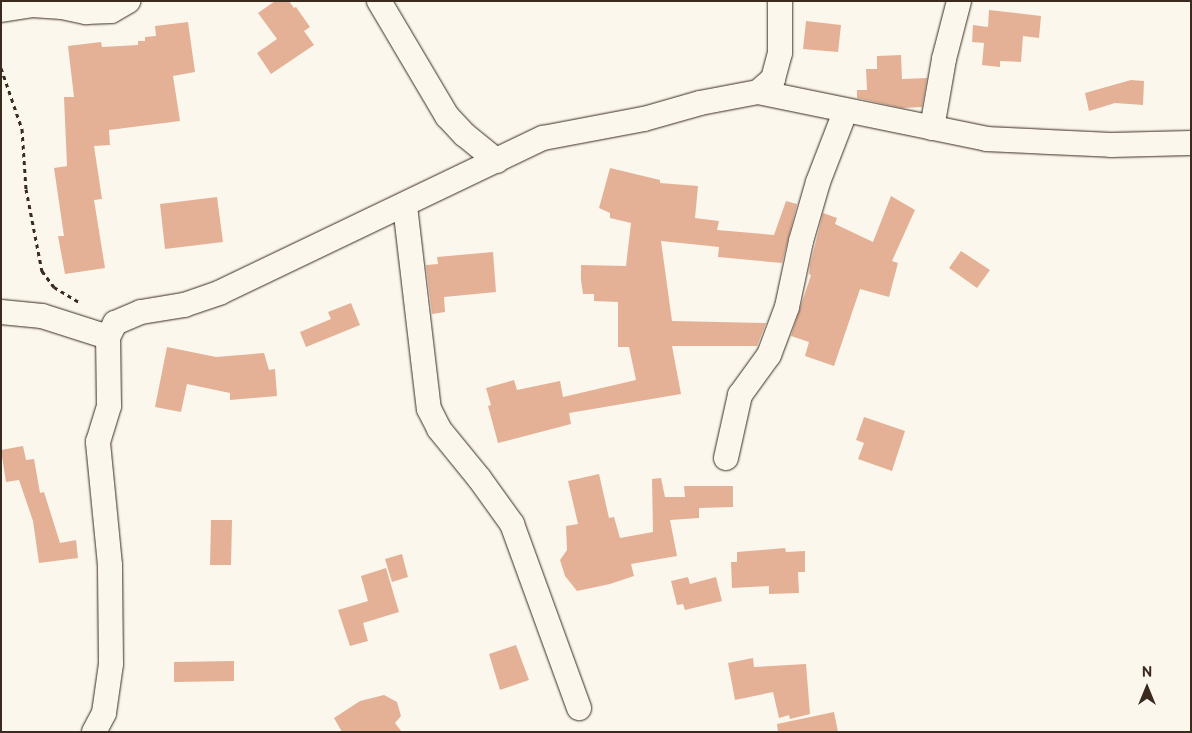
<!DOCTYPE html>
<style>
body{margin:0}
#map{position:relative;width:1192px;height:733px;overflow:hidden;background:#fbf7ec;font-family:"Balsamiq Sans",sans-serif}
div>[style]{position:absolute}
[style*='--x']{left:calc(var(--x)*1px);top:calc(var(--y)*1px);width:calc(var(--w)*1px);rotate:calc(var(--a)*1deg)}
.building>*{inset:0;background:#e4b197}
.path>*{height:3px;margin-top:-1.5px;transform-origin:0;background:repeating-linear-gradient(90deg,#3b2a1e 0 4px,transparent 0 8px)}
.roads{filter:drop-shadow(0 0 1px #3b2a1e) drop-shadow(0 0 1px #3b2a1e)}
.street>*{height:24px;margin:-12px;padding:0 12px;transform-origin:12px;border-radius:12px;background:#fbf7ec}
span{translate:-50% -50%;white-space:nowrap;text-align:center;line-height:1.15;-webkit-text-stroke:4px #fbf7ec;paint-order:stroke}
.frame{position:absolute;inset:0;border:2px solid #3b2a1e;pointer-events:none}
.north{position:absolute;left:1122px;top:663px;width:50px;height:50px;-webkit-text-stroke:4px #fbf7ec;paint-order:stroke;rotate:0deg;font-size:14px;font-weight:700;line-height:20px;text-align:center;color:#3b2a1e}
.north::after{content:'';display:block;margin:auto;width:18px;height:22px;background:#3b2a1e;clip-path:polygon(50% 0,100% 100%,50% 72%,0 100%)}
</style>
<div id="map">
<div class="building">
<div style="clip-path:polygon(275px 1px,289px 1px,294px 8px,296px 7px,310px 27px,304px 31px,314px 45px,271px 74px,257px 53px,277px 39px,258px 13px)"></div>
<div style="clip-path:polygon(989px 10px,1041px 16px,1039px 38px,1023px 36px,1021px 62px,1000px 61px,1000px 67px,982px 65px,984px 43px,972px 42px,973px 25px,988px 27px)"></div>
<div style="clip-path:polygon(806px 21px,841px 25px,838px 52px,803px 49px)"></div>
<div style="clip-path:polygon(188px 22px,195px 72px,173px 76px,180px 121px,109px 130px,110px 145px,94px 146px,102px 199px,94px 200px,105px 268px,65px 274px,58px 236px,64px 236px,54px 168px,67px 166px,64px 97px,74px 97px,68px 46px,101px 42px,102px 47px,138px 45px,138px 41px,145px 41px,145px 37px,156px 36px,155px 26px)"></div>
<div style="clip-path:polygon(901px 55px,902px 79px,927px 78px,922px 107px,902px 108px,857px 98px,857px 90px,867px 90px,866px 69px,877px 69px,877px 56px)"></div>
<div style="clip-path:polygon(1131px 80px,1144px 81px,1143px 105px,1115px 103px,1089px 111px,1085px 93px)"></div>
<div style="clip-path:polygon(610px 168px,660px 180px,660px 183px,698px 186px,695px 218px,719px 221px,717px 230px,774px 235px,786px 201px,797px 204px,782px 263px,718px 257px,719px 247px,661px 241px,672px 321px,766px 323px,757px 346px,672px 346px,681px 394px,569px 413px,571px 424px,498px 443px,488px 406px,491px 405px,486px 388px,514px 380px,517px 390px,560px 381px,563px 397px,636px 380px,629px 347px,618px 347px,618px 302px,594px 301px,594px 294px,583px 294px,581px 280px,581px 265px,626px 266px,631px 223px,610px 218px,610px 213px,599px 208px)"></div>
<div style="clip-path:polygon(891px 196px,915px 210px,892px 261px,898px 263px,889px 297px,860px 289px,834px 366px,805px 356px,809px 342px,791px 336px,811px 275px,809px 274px,810px 265px,823px 213px,837px 218px,835px 224px,873px 242px)"></div>
<div style="clip-path:polygon(217px 197px,223px 242px,165px 249px,160px 204px)"></div>
<div style="clip-path:polygon(961px 251px,990px 270px,977px 288px,949px 268px)"></div>
<div style="clip-path:polygon(493px 252px,496px 292px,444px 297px,445px 312px,432px 314px,426px 265px,438px 264px,437px 257px)"></div>
<div style="clip-path:polygon(351px 303px,360px 325px,306px 347px,300px 332px,331px 319px,328px 312px)"></div>
<div style="clip-path:polygon(167px 347px,216px 357px,264px 353px,269px 370px,275px 369px,277px 396px,230px 400px,230px 393px,187px 384px,181px 412px,155px 407px)"></div>
<div style="clip-path:polygon(864px 417px,905px 431px,892px 471px,858px 459px,864px 443px,856px 440px)"></div>
<div style="clip-path:polygon(23px 446px,26px 460px,34px 459px,40px 493px,44px 492px,60px 543px,76px 540px,78px 558px,39px 563px,33px 521px,19px 480px,6px 482px,1px 450px)"></div>
<div style="clip-path:polygon(599px 474px,609px 518px,614px 517px,620px 538px,653px 532px,652px 479px,661px 478px,665px 497px,685px 497px,684px 486px,733px 486px,733px 507px,699px 508px,699px 518px,670px 520px,677px 556px,631px 564px,634px 576px,610px 584px,577px 591px,565px 576px,560px 560px,567px 550px,566px 526px,578px 524px,568px 481px)"></div>
<div style="clip-path:polygon(211px 520px,232px 520px,231px 565px,210px 565px)"></div>
<div style="clip-path:polygon(785px 548px,786px 552px,805px 551px,805px 572px,798px 572px,799px 593px,769px 594px,769px 586px,732px 588px,731px 562px,737px 562px,737px 552px)"></div>
<div style="clip-path:polygon(402px 554px,408px 577px,392px 582px,385px 559px)"></div>
<div style="clip-path:polygon(386px 568px,399px 612px,363px 623px,368px 641px,350px 646px,338px 610px,368px 601px,361px 576px)"></div>
<div style="clip-path:polygon(688px 577px,690px 584px,716px 577px,722px 601px,685px 610px,683px 604px,677px 605px,671px 581px)"></div>
<div style="clip-path:polygon(516px 645px,529px 680px,500px 690px,489px 654px)"></div>
<div style="clip-path:polygon(753px 658px,754px 667px,806px 664px,810px 714px,790px 719px,789px 715px,779px 718px,773px 692px,735px 700px,728px 663px)"></div>
<div style="clip-path:polygon(234px 661px,234px 681px,174px 682px,174px 662px)"></div>
<div style="clip-path:polygon(384px 695px,397px 702px,401px 716px,395px 723px,402px 732px,342px 732px,334px 718px,360px 701px)"></div>
<div style="clip-path:polygon(834px 712px,838px 732px,778px 732px,777px 724px)"></div>
</div>
<div class="path">
<div style="--x:1;--y:68;--w:65;--a:71"></div>
<div style="--x:22;--y:129;--w:60;--a:86.2"></div>
<div style="--x:26;--y:189;--w:84;--a:79"></div>
<div style="--x:42;--y:271;--w:20;--a:53"></div>
<div style="--x:54;--y:287;--w:31;--a:31"></div>
</div>
<div class="roads">
<div class="street">
<div style="--x:379;--y:1;--w:134;--a:59.4"></div>
<div style="--x:447;--y:116;--w:26;--a:47"></div>
<div style="--x:465;--y:135;--w:41;--a:39.1"></div>
<div style="--x:1;--y:10;--w:31;--a:-9"></div>
<div style="--x:32;--y:5;--w:30;--a:4"></div>
<div style="--x:62;--y:7;--w:25;--a:12"></div>
<div style="--x:86;--y:12;--w:25;--a:-2"></div>
<div style="--x:111;--y:11;--w:20;--a:-30"></div>
<div style="--x:758;--y:92;--w:20;--a:-41"></div>
<div style="--x:773;--y:79;--w:27;--a:-75"></div>
<div style="--x:780;--y:53;--w:52;--a:-90"></div>
<div style="--x:932;--y:128;--w:70;--a:-80.1"></div>
<div style="--x:944;--y:59;--w:60;--a:-75.5"></div>
<div style="--x:405;--y:206;--w:204;--a:83.3"></div>
<div style="--x:429;--y:409;--w:22;--a:63"></div>
<div style="--x:439;--y:429;--w:63;--a:50.8"></div>
<div style="--x:479;--y:478;--w:57;--a:54.3"></div>
<div style="--x:512;--y:524;--w:196;--a:70"></div>
<div style="--x:1;--y:312;--w:41;--a:5.6"></div>
<div style="--x:42;--y:316;--w:69;--a:17.7"></div>
<div style="--x:726;--y:458;--w:65;--a:-77.5"></div>
<div style="--x:740;--y:395;--w:49;--a:-54.1"></div>
<div style="--x:769;--y:355;--w:51;--a:-69.4"></div>
<div style="--x:787;--y:307;--w:67;--a:-78"></div>
<div style="--x:801;--y:241;--w:61;--a:-73.9"></div>
<div style="--x:818;--y:182;--w:75;--a:-68.9"></div>
<div style="--x:94;--y:732;--w:21;--a:-62"></div>
<div style="--x:104;--y:713;--w:49;--a:-81.9"></div>
<div style="--x:111;--y:664;--w:99;--a:-90.6"></div>
<div style="--x:110;--y:565;--w:124;--a:-95.6"></div>
<div style="--x:98;--y:442;--w:38;--a:-73"></div>
<div style="--x:109;--y:406;--w:69;--a:-90.8"></div>
<div style="--x:108;--y:337;--w:16;--a:-63"></div>
<div style="--x:115;--y:323;--w:28;--a:-23"></div>
<div style="--x:141;--y:312;--w:44;--a:-9.2"></div>
<div style="--x:184;--y:305;--w:39;--a:-19"></div>
<div style="--x:221;--y:292;--w:357;--a:-25.6"></div>
<div style="--x:543;--y:138;--w:103;--a:-10.7"></div>
<div style="--x:644;--y:119;--w:58;--a:-15.9"></div>
<div style="--x:700;--y:103;--w:59;--a:-10.7"></div>
<div style="--x:758;--y:92;--w:233;--a:11.6"></div>
<div style="--x:986;--y:139;--w:125;--a:2.7"></div>
<div style="--x:1111;--y:145;--w:80;--a:-1.4"></div>
</div>
</div>
<div class="frame"></div>
<div class="north">N</div>
</div>
